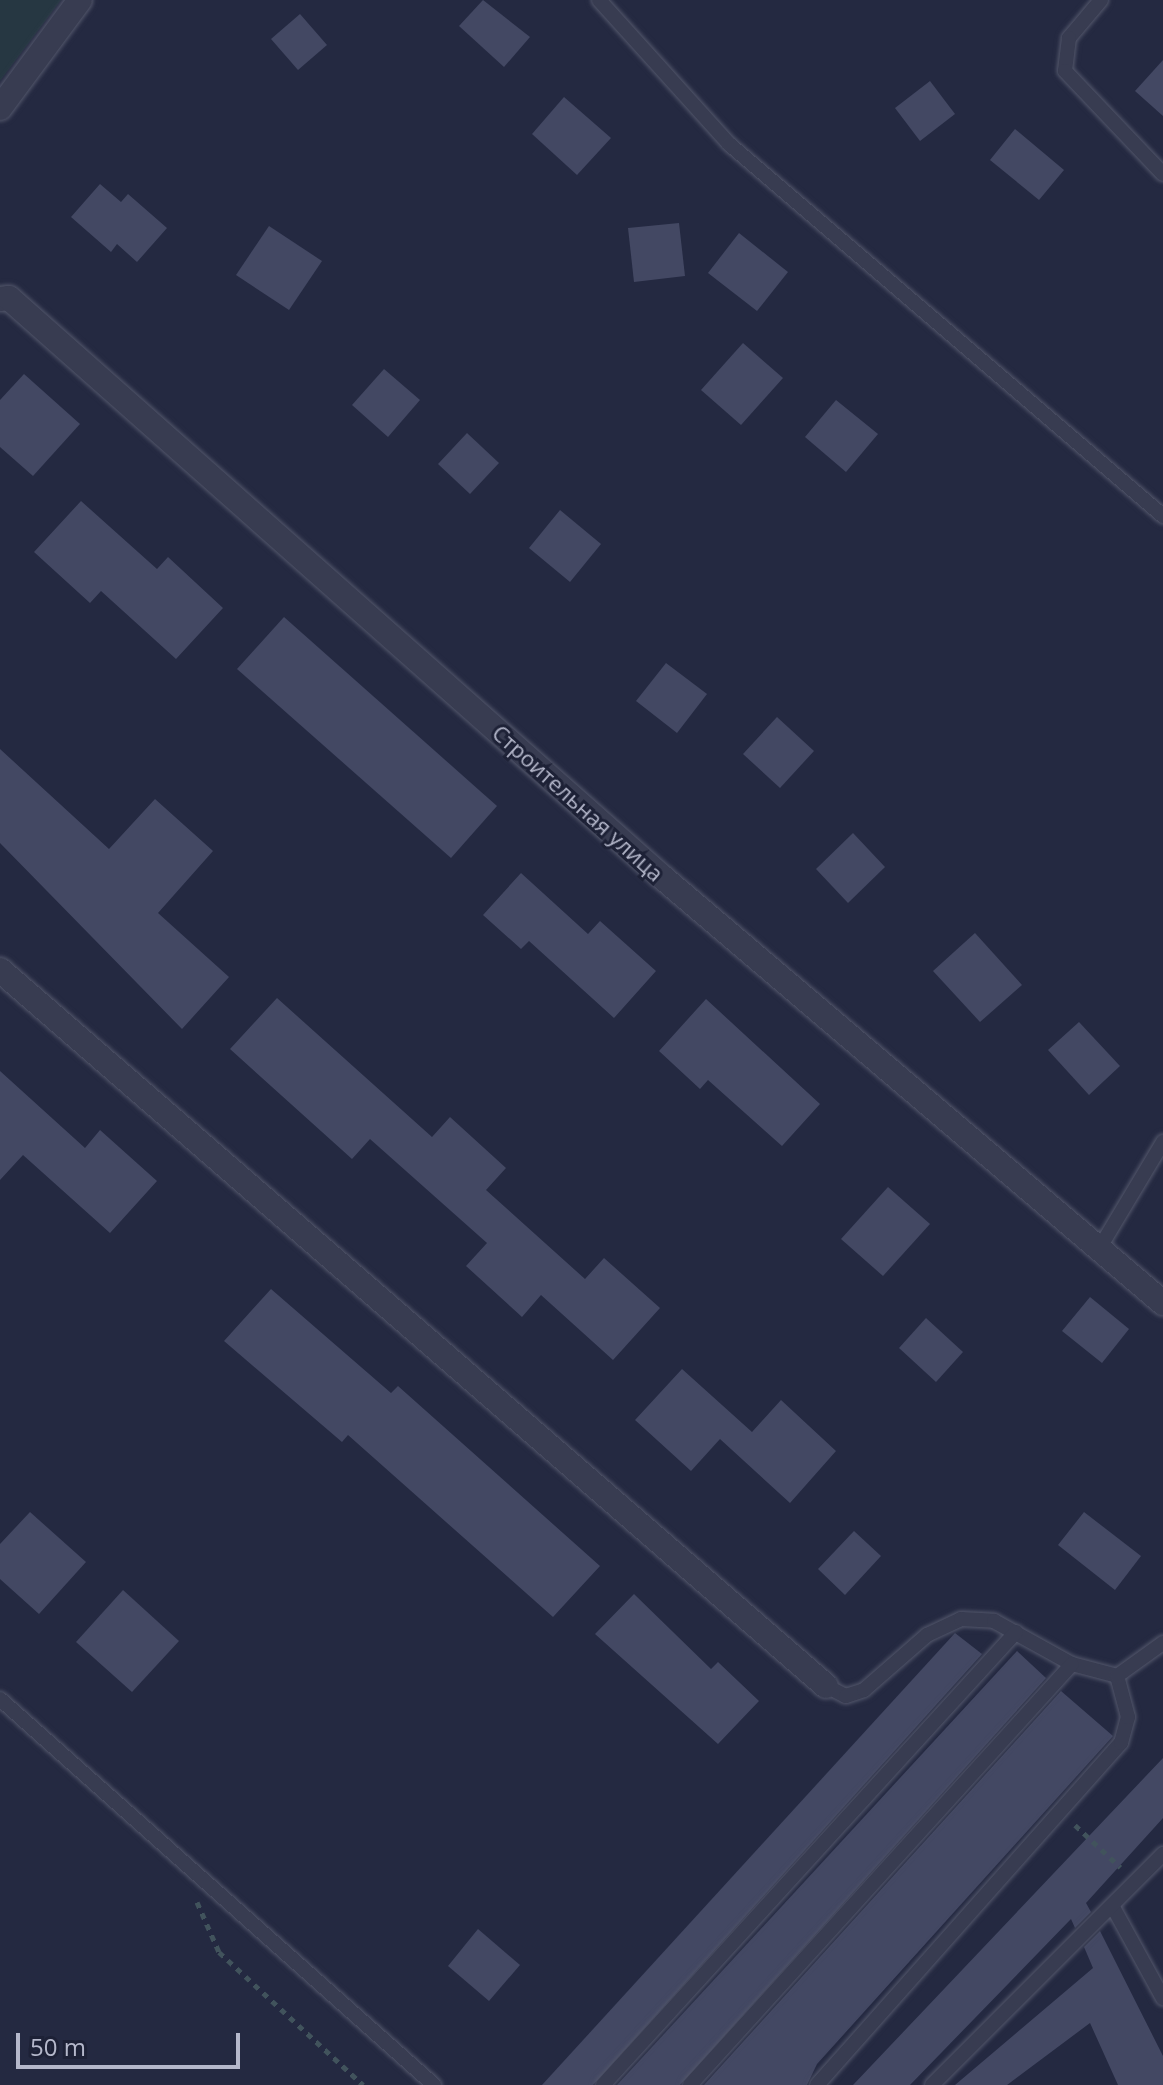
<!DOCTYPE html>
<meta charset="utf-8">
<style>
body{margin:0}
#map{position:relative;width:1163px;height:2085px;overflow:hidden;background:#242941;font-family:"Open Sans",sans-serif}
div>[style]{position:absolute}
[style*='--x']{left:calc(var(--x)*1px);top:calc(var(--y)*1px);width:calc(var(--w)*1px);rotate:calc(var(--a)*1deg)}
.green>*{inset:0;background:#263742}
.building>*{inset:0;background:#434863}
.path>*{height:5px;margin-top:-2.5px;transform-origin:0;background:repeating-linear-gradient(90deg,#41535c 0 6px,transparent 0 12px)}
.roads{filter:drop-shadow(0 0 2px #53576b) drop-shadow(0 0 2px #53576b)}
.service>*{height:14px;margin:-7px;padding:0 7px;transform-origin:7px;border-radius:7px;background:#383c51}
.minor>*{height:24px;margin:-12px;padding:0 12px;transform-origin:12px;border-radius:12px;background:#383c51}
.tertiary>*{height:24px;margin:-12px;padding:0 12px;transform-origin:12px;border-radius:12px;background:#383c51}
span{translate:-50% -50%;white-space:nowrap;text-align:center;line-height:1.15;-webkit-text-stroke:6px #1d2136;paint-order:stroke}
.street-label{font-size:22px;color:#b5b8cb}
.scale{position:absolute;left:16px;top:2033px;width:224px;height:36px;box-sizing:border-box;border:4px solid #b5b8cb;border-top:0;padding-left:10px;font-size:24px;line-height:28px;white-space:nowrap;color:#b5b8cb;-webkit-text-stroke:6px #1d2136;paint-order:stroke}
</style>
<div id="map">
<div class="green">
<div style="clip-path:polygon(0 0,61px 0,0 81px)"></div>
</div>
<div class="building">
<div style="clip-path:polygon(483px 0,530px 37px,504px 67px,459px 26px)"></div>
<div style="clip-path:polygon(300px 14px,327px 45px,298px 70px,271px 39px)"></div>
<div style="clip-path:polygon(1163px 60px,1163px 116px,1135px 91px)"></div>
<div style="clip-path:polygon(930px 81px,955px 114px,920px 141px,895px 108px)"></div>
<div style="clip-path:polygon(564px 97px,611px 138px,577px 175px,532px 134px)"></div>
<div style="clip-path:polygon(1015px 129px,1064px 170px,1039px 200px,990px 160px)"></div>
<div style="clip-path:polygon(100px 184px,121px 202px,128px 194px,167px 228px,137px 262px,117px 244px,111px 252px,71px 217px)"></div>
<div style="clip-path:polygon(679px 223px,685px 276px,634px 282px,628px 228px)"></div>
<div style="clip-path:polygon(269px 226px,322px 261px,289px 310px,236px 275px)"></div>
<div style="clip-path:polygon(739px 233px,788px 272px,757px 311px,708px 273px)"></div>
<div style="clip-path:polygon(743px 343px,783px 378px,741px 425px,701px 390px)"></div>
<div style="clip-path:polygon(384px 369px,420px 400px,388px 437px,352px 405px)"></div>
<div style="clip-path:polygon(24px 374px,80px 424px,33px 476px,0 447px,0 400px)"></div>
<div style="clip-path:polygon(836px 400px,878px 434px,846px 472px,805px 437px)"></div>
<div style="clip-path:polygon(467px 433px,499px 463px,470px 494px,438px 464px)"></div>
<div style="clip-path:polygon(81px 501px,157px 569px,168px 557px,223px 608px,176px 659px,101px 591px,90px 603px,34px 552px)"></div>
<div style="clip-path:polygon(560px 510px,601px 544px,570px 582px,529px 548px)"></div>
<div style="clip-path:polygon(284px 617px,497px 806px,451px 858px,237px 669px)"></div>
<div style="clip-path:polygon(666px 663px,707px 694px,677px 733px,636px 701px)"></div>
<div style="clip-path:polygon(777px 717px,814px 751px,780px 788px,743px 754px)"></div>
<div style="clip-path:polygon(0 749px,109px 849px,155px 799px,213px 851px,158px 913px,229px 977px,182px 1029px,0 843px)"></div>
<div style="clip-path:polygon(853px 833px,885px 867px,848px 903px,816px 869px)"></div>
<div style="clip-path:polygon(521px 873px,588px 934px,600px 921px,656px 971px,614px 1018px,529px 941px,521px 949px,483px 915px)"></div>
<div style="clip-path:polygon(975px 933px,1022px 985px,980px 1022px,933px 971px)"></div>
<div style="clip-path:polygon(277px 998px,432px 1137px,450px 1117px,506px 1168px,486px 1190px,585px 1279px,604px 1258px,660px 1308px,613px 1360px,541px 1295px,522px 1317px,466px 1266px,487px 1243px,370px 1139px,352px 1159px,230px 1049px)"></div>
<div style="clip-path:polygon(706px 999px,820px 1104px,782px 1146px,708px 1080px,700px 1089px,659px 1051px)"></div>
<div style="clip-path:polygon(1079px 1022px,1120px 1066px,1089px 1095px,1048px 1050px)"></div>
<div style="clip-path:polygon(0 1071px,85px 1148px,100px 1130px,157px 1181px,110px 1233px,23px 1155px,0 1180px)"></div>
<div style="clip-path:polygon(888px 1187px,930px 1224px,883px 1276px,841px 1239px)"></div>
<div style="clip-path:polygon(271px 1289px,391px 1393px,398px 1386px,600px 1566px,553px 1617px,348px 1435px,342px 1442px,224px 1341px)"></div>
<div style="clip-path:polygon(1090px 1297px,1129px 1329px,1102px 1363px,1062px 1331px)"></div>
<div style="clip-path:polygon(926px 1318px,963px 1352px,936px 1382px,899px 1348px)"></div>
<div style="clip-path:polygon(682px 1369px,752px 1432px,781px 1400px,836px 1451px,790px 1503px,720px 1439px,691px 1471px,635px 1420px)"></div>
<div style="clip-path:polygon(30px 1512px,86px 1562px,39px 1614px,0 1579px,0 1544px)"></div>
<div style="clip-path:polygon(1084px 1512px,1141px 1556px,1115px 1590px,1058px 1545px)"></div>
<div style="clip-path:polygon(854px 1531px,881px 1556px,845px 1595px,818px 1569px)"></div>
<div style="clip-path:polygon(123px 1590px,179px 1641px,132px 1692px,76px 1642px)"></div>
<div style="clip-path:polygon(634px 1594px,711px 1669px,718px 1662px,759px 1701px,718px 1744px,595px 1634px)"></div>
<div style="clip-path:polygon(955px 1633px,982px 1654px,593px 2085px,542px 2085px)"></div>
<div style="clip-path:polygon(1017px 1651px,1046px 1678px,680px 2085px,617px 2085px)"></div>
<div style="clip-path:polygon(1061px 1691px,1113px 1736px,817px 2064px,807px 2085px,704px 2085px)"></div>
<div style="clip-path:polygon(1163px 1758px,1163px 1818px,1086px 1903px,1091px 1912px,1075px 1928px,1071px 1919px,910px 2085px,853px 2085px)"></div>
<div style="clip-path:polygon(478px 1929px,520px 1965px,489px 2001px,448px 1966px)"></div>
<div style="clip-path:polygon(1100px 1931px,1163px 2056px,1163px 2085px,1118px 2085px,1090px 2023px,1007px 2085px,955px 2085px,1093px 1968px,1084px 1947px)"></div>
</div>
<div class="path">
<div style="--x:1075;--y:1825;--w:62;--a:43"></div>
<div style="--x:197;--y:1902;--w:55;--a:66.3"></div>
<div style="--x:219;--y:1952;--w:196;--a:42.7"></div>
</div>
<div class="roads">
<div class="service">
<div style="--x:599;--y:0;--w:194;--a:47.9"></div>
<div style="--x:729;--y:144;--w:572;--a:40.6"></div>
<div style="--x:1101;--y:0;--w:50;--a:130.1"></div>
<div style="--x:1069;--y:38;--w:33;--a:97"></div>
<div style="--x:1065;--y:71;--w:142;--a:46.4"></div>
<div style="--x:1099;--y:1249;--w:125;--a:-59.1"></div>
<div style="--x:826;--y:1686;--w:22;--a:27"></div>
<div style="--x:846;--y:1696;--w:19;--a:-18"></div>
<div style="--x:864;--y:1690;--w:84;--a:-41.1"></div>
<div style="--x:927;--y:1635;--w:38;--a:-25"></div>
<div style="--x:961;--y:1619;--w:33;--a:3"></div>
<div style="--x:994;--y:1621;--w:89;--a:28.9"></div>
<div style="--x:1072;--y:1664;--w:47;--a:14.9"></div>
<div style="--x:0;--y:1699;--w:581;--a:41.65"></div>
<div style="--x:1114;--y:1909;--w:102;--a:61.2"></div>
<div style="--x:603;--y:2085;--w:613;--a:-47.64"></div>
<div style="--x:690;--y:2085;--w:568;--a:-47.78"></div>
<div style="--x:817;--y:2085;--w:458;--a:-48.4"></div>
<div style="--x:1121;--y:1743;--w:27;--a:-75"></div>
<div style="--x:1128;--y:1717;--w:42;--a:-105"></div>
<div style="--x:1117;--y:1676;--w:57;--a:-35.7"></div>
<div style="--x:932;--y:2085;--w:327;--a:-45"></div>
</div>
<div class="minor">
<div style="--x:0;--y:299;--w:9;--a:-6"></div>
<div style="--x:9;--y:298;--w:873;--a:41.56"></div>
<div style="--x:662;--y:877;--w:658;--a:40.37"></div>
<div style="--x:0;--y:970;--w:1093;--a:40.92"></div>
</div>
<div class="tertiary">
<div style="--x:0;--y:108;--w:134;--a:-53.5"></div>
</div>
</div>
<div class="street-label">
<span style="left:578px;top:803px;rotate:42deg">Строительная улица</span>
</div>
<div class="scale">50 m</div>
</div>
